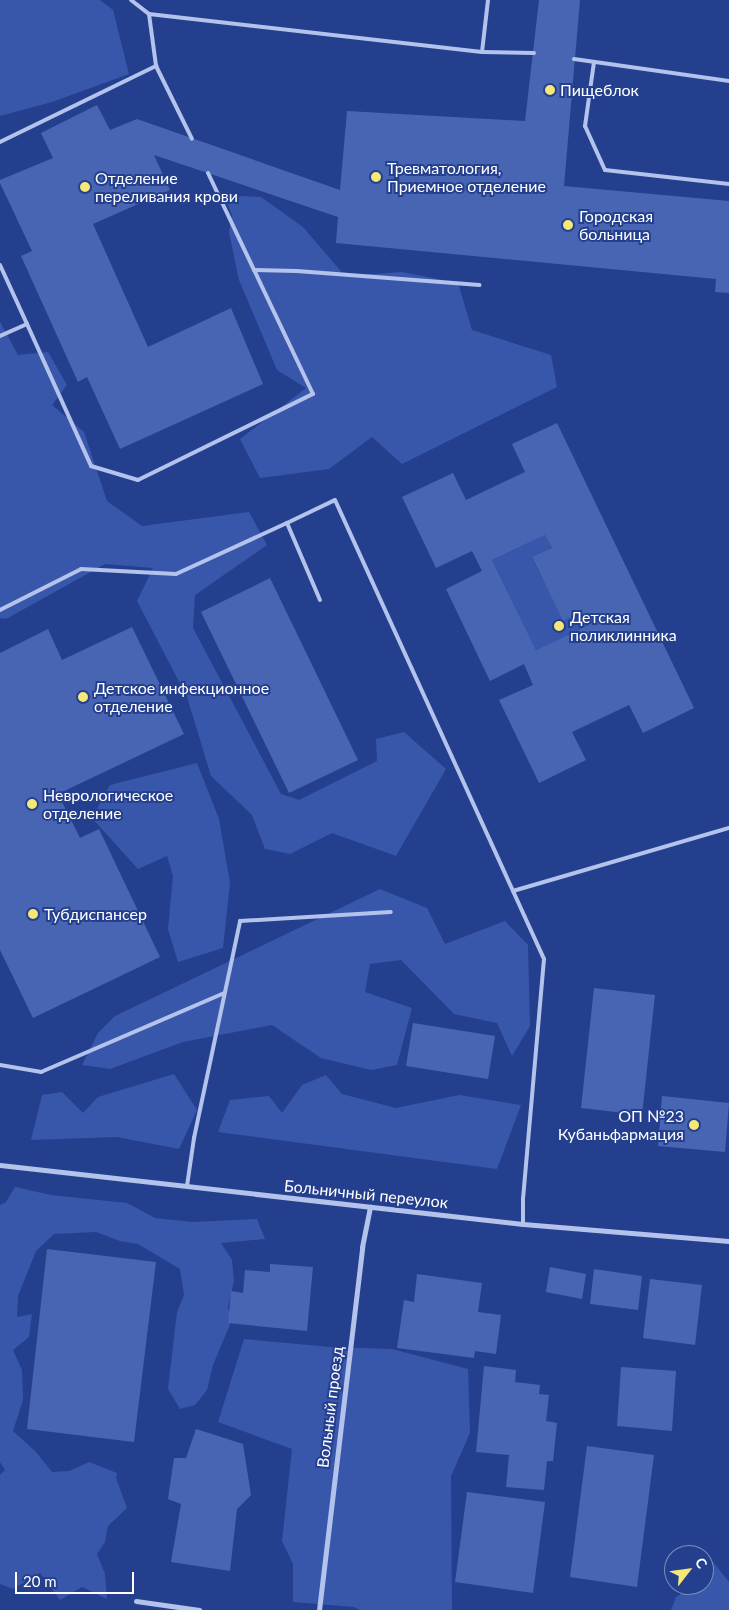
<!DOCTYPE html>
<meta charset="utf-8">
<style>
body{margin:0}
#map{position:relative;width:729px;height:1610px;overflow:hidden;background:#243f8e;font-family:Lato,sans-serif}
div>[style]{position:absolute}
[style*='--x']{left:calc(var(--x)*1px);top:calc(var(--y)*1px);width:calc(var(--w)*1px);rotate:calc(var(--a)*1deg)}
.green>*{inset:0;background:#3857ab}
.building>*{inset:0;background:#4865b3}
.lane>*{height:4px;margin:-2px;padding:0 2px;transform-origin:2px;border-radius:2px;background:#b3c3ec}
.street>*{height:5px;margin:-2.5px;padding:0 2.5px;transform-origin:2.5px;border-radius:2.5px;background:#b3c3ec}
.dots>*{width:14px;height:14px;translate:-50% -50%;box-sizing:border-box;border:2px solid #243f8e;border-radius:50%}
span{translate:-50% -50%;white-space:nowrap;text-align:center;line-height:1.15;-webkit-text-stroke:4px #243f8e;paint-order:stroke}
.poi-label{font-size:16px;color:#fff}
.left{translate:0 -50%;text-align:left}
.right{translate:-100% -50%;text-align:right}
.street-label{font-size:16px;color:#fff}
.north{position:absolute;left:664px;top:1545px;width:50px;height:50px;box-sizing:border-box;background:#243f8e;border:1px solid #7c8cbb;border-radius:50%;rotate:60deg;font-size:14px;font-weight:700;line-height:20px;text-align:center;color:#fff}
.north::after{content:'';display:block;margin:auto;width:18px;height:22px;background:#f6e877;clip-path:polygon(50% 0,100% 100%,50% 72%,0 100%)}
.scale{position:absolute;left:15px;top:1572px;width:119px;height:22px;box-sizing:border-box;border:2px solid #fff;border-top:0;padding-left:6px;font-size:15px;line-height:18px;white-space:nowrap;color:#fff;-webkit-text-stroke:4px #243f8e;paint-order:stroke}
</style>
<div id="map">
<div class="green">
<div style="clip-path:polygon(0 0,100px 0,113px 10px,129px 74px,52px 102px,0 116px)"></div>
<div style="clip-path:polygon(241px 196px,261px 197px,303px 227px,345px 276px,402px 272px,458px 283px,472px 330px,551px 355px,557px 387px,402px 464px,372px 437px,329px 469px,260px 478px,240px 439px,306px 388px,277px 370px,239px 280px,229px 232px,232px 215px,227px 203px)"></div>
<div style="clip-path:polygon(0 322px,18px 355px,48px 352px,67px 385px,52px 405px,84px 432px,107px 501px,142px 526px,249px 512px,267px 545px,195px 595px,193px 628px,281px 794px,299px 800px,377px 761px,376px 739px,404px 732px,446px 769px,396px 856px,332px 833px,290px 854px,265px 849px,252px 815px,211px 776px,187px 697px,137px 601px,153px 568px,105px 564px,6px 619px,0 618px)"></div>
<div style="clip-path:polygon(545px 535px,552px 548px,532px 558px,563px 620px,582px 612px,589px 625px,536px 650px,492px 560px)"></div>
<div style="clip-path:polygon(197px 763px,219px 819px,230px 883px,223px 948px,178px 962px,168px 929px,173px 876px,167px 856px,138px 869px,92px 818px,110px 785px)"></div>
<div style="clip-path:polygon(380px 889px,427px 908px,445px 944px,505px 921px,528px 945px,530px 1026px,512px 1056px,497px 1023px,454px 1014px,401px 960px,370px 964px,365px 992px,412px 1008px,397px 1065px,371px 1070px,321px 1058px,272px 1025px,183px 1042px,110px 1069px,82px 1065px,98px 1033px,115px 1016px)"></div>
<div style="clip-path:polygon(174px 1074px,197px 1110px,179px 1149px,117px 1137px,31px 1140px,42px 1095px,62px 1092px,83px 1113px,98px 1097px)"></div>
<div style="clip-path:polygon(326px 1075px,342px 1094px,396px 1108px,459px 1095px,521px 1105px,497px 1169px,218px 1132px,230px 1100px,269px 1096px,282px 1113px,302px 1085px)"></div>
<div style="clip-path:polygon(15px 1187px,51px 1195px,127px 1203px,155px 1218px,193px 1222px,257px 1219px,265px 1239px,221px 1243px,232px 1260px,234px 1281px,228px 1307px,231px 1322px,213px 1365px,207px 1390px,195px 1405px,180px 1409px,168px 1389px,177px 1312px,184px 1295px,180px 1269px,138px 1244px,120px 1241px,96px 1232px,54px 1234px,36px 1251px,18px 1296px,17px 1317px,32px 1314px,29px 1337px,13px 1350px,22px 1370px,23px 1400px,13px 1431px,36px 1452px,52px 1472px,69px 1471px,89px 1462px,117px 1473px,116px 1478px,127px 1508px,108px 1526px,105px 1542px,97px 1554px,105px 1574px,107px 1599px,82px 1587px,60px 1600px,40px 1573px,13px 1589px,0 1584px,0 1475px,5px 1470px,0 1462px,0 1205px,6px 1202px)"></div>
<div style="clip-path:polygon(244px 1339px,330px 1347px,392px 1349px,468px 1369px,470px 1433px,451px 1476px,452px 1610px,360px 1610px,354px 1607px,293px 1602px,293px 1564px,282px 1541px,292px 1449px,218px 1422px)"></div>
<div style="clip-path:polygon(713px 1562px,729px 1582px,729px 1610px,671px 1610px,676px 1597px,691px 1588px,690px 1585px,704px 1585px,704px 1563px)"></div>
</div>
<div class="building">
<div style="clip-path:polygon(539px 0,580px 0,564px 186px,729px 201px,729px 293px,715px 292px,716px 279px,336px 243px,338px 217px,154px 155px,170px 190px,93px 224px,148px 347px,231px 308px,263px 384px,120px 449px,87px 377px,78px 382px,21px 256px,32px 251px,0 183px,0 180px,53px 158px,41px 133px,97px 105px,110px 130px,137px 119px,340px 190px,347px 111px,525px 121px)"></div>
<div style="clip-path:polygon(evenodd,557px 423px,694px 708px,643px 733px,629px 705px,572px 732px,586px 760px,539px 783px,499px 700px,533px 685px,524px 664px,490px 681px,446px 589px,482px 571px,472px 551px,436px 568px,402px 497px,453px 473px,466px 500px,525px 472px,512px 444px,557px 423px,545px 535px,552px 548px,532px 557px,563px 621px,582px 612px,589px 625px,536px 650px,492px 560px,545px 535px)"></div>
<div style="clip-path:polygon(270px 578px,358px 760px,289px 793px,201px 612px)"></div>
<div style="clip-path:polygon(132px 627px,184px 734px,58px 794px,80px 838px,99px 829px,160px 957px,33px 1018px,0 950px,0 653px,48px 629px,62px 660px)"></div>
<div style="clip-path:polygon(594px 988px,655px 995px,642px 1115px,581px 1108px)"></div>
<div style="clip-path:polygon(413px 1023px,495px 1036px,488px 1079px,406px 1066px)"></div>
<div style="clip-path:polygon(662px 1096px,729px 1103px,725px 1152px,658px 1146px)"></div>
<div style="clip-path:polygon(47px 1249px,156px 1262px,134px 1442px,27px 1429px)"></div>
<div style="clip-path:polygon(270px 1264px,313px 1267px,307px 1331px,228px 1323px,231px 1291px,243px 1293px,245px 1270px,270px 1272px)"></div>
<div style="clip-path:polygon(550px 1267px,586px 1274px,582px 1299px,546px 1292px)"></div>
<div style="clip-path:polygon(594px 1269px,642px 1276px,638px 1310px,590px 1304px)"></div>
<div style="clip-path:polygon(417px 1274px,482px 1283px,478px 1312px,501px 1315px,496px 1354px,475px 1351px,474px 1358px,397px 1348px,404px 1300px,414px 1302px)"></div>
<div style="clip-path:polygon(650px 1279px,702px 1285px,695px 1345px,643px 1338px)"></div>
<div style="clip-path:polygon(484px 1366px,516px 1370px,515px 1382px,540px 1385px,539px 1394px,549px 1395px,546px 1421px,557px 1423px,553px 1461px,547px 1461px,544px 1490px,506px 1487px,509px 1455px,476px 1452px)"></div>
<div style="clip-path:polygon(621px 1367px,676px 1371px,672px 1431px,617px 1426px)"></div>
<div style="clip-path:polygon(196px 1429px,243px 1444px,251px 1495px,237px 1509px,230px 1571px,171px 1562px,181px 1504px,168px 1499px,174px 1458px,186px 1458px)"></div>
<div style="clip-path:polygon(587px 1446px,654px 1455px,637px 1587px,570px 1577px)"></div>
<div style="clip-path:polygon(467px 1492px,545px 1502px,533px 1593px,455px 1582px)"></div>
</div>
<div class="lane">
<div style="--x:131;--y:0;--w:23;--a:38"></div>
<div style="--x:149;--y:14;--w:335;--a:6.5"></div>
<div style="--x:482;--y:52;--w:52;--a:1.1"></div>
<div style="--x:149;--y:14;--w:52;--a:82.3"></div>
<div style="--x:156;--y:66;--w:81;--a:63.7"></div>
<div style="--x:482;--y:52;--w:52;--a:-83.4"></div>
<div style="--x:574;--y:59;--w:157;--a:8.1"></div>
<div style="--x:594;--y:62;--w:65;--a:98"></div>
<div style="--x:585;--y:126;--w:48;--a:65.6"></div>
<div style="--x:605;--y:170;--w:125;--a:6.4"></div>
<div style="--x:0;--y:142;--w:174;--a:-26"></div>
<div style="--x:208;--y:173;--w:107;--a:64.6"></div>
<div style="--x:254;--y:270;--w:43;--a:1.3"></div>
<div style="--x:297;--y:271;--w:183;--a:4.4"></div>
<div style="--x:0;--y:265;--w:65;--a:65.4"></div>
<div style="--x:27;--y:324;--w:30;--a:156"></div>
<div style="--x:27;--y:324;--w:156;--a:65.7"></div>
<div style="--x:91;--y:466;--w:49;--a:16.6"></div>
<div style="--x:138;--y:480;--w:195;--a:-26.2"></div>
<div style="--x:313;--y:394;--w:137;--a:-115.4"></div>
<div style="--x:320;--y:600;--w:84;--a:-113.2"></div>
<div style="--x:287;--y:523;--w:53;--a:-25.6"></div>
<div style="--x:335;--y:500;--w:504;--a:65.52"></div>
<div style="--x:544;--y:959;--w:240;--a:95"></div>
<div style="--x:523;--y:1198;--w:26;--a:90"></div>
<div style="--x:0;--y:610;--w:91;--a:-26.8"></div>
<div style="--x:81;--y:569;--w:95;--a:3"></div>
<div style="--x:176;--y:574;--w:122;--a:-24.7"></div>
<div style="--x:513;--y:891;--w:225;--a:-16.3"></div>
<div style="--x:0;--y:1065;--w:42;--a:9.7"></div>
<div style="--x:41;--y:1072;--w:199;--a:-23.3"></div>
<div style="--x:187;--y:1186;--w:49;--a:-81.7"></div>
<div style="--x:194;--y:1138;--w:222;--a:-78"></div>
<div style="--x:240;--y:921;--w:151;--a:-3.4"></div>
</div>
<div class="street">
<div style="--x:0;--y:1165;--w:526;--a:6.44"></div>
<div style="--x:523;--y:1224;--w:207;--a:4.7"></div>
<div style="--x:136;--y:1601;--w:64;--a:8.1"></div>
<div style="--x:319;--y:1610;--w:366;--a:-83.2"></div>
<div style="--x:362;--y:1247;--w:41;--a:-78.7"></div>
</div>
<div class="dots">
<div style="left:550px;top:90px;background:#f6e877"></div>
<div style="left:376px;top:177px;background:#f6e877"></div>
<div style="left:85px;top:187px;background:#f6e877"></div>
<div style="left:568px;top:225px;background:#f6e877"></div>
<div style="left:559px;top:626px;background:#f6e877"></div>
<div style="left:83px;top:697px;background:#f6e877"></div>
<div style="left:32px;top:804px;background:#f6e877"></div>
<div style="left:33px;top:914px;background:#f6e877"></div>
<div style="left:694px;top:1125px;background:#f6e877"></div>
</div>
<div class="poi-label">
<span class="left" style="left:560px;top:90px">Пищеблок</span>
<span class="left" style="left:387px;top:177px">Тревматология,<br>Приемное отделение</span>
<span class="left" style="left:95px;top:187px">Отделение<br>переливания крови</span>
<span class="left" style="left:579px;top:225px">Городская<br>больница</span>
<span class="left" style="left:570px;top:626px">Детская<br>поликлинника</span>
<span class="left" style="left:94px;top:697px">Детское инфекционное<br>отделение</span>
<span class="left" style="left:43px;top:804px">Неврологическое<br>отделение</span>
<span class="left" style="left:44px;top:914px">Тубдиспансер</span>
<span class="right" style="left:684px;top:1125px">ОП №23<br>Кубаньфармация</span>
</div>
<div class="street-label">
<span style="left:366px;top:1194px;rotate:6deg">Больничный переулок</span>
<span style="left:330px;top:1407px;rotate:-83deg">Вольный проезд</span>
</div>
<div class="north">С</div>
<div class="scale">20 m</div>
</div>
